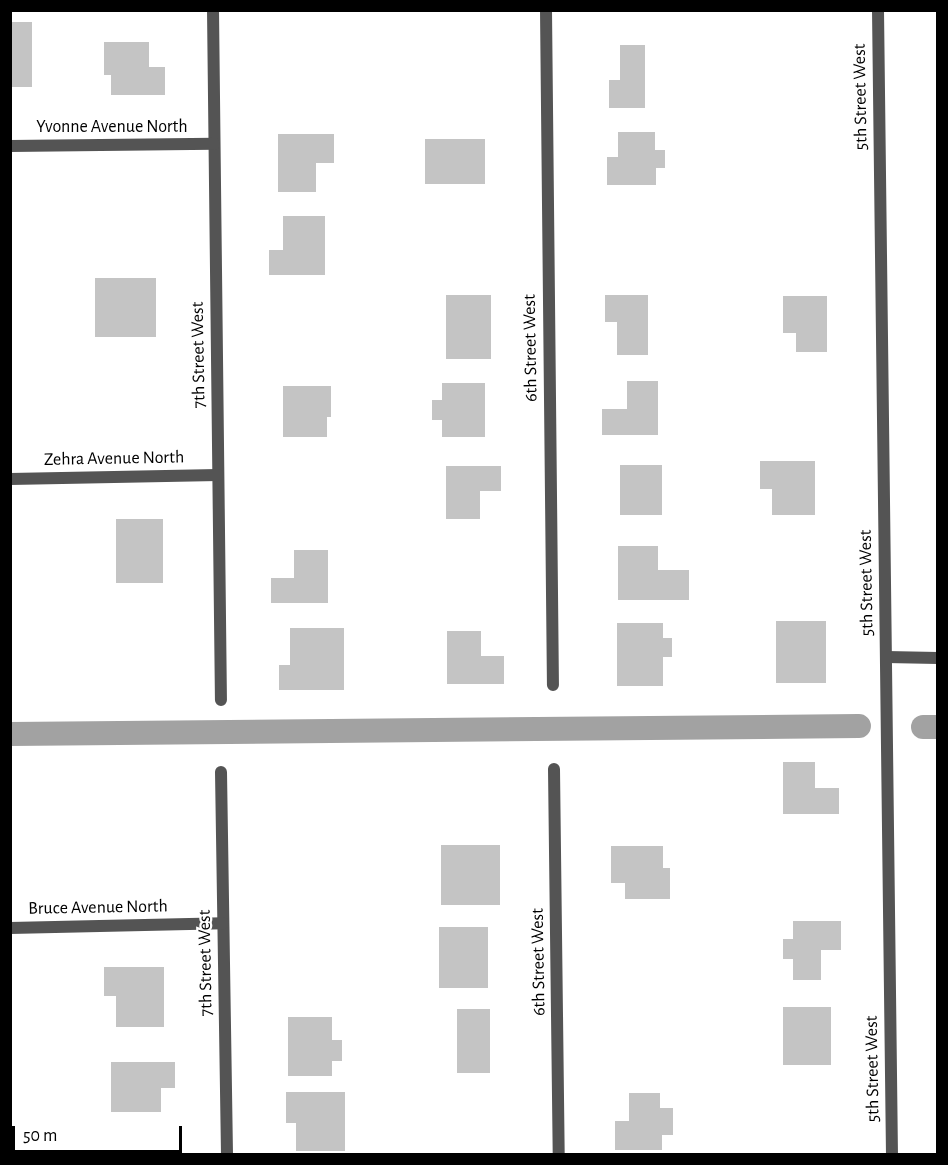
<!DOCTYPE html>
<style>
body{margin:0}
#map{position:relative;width:948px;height:1165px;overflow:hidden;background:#fff;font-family:"Alegreya Sans",sans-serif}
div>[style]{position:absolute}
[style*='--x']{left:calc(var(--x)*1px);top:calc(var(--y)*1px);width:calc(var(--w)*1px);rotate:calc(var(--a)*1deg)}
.canal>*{height:24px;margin:-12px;padding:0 12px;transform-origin:12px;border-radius:12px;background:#a2a2a2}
.building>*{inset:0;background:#c4c4c4}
.lane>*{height:12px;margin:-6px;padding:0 6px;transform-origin:6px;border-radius:6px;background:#545454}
.street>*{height:12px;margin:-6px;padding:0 6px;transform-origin:6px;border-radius:6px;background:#545454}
span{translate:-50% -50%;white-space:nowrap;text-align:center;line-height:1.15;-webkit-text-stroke:4.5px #fff;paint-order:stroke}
.street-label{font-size:18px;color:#000}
.frame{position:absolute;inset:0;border:12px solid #000;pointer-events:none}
.scale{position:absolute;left:12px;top:1126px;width:170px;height:27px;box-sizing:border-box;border:3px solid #000;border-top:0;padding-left:8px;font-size:18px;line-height:21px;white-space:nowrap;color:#000;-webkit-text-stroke:4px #fff;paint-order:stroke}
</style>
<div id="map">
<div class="canal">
<div style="--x:923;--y:727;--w:15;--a:0"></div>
<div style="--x:10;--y:734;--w:849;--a:-0.54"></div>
</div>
<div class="building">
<div style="clip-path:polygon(10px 22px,32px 22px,32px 87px,10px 87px)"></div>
<div style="clip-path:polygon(104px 42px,149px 42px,149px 67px,165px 67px,165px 95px,111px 95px,111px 75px,104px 75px)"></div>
<div style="clip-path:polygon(620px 45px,645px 45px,645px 108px,609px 108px,609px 80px,620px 80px)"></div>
<div style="clip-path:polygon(618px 132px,655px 132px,655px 150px,665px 150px,665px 168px,656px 168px,656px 185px,607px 185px,607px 157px,618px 157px)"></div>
<div style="clip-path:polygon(278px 134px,334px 134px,334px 163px,316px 163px,316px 192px,278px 192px)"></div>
<div style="clip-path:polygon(425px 139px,485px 139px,485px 184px,425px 184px)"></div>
<div style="clip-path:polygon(283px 216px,325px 216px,325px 275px,269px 275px,269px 250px,283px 250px)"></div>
<div style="clip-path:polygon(95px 278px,156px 278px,156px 337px,95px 337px)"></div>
<div style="clip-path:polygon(446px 295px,491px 295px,491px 359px,446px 359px)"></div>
<div style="clip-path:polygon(605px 295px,648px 295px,648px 355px,617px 355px,617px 322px,605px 322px)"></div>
<div style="clip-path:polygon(783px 296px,827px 296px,827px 352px,796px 352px,796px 333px,783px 333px)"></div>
<div style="clip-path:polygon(627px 381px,658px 381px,658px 435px,602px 435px,602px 409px,627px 409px)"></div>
<div style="clip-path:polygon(442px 383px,485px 383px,485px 437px,442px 437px,442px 420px,432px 420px,432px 400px,442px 400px)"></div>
<div style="clip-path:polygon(283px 386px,331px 386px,331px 417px,327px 417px,327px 437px,283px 437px)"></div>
<div style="clip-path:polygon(760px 461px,815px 461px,815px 515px,772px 515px,772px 489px,760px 489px)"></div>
<div style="clip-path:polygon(620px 465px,662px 465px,662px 515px,620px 515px)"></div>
<div style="clip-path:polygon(446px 466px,501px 466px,501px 491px,480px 491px,480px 519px,446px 519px)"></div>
<div style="clip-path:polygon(116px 519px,163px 519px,163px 583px,116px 583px)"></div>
<div style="clip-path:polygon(618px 546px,658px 546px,658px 570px,689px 570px,689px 600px,618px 600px)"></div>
<div style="clip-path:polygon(294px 550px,328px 550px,328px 603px,271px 603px,271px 578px,294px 578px)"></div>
<div style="clip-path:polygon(776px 621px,826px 621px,826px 683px,776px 683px)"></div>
<div style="clip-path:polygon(617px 623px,663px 623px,663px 638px,672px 638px,672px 657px,663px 657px,663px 686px,617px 686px)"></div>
<div style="clip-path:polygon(290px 628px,344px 628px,344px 690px,279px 690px,279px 665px,290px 665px)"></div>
<div style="clip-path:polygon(447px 631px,481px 631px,481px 656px,504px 656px,504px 684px,447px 684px)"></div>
<div style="clip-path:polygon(783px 762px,815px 762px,815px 788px,839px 788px,839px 814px,783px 814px)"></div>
<div style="clip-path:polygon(441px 845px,500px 845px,500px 905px,441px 905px)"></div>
<div style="clip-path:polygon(611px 846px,663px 846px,663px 868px,670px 868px,670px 899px,625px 899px,625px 883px,611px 883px)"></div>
<div style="clip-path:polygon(793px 921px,841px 921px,841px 950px,821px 950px,821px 980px,793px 980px,793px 959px,783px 959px,783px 939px,793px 939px)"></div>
<div style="clip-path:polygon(439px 927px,488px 927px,488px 988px,439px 988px)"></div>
<div style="clip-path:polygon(104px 967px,164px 967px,164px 1027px,116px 1027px,116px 996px,104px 996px)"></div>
<div style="clip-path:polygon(783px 1007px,831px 1007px,831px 1065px,783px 1065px)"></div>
<div style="clip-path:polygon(457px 1009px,490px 1009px,490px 1073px,457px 1073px)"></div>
<div style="clip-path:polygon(288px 1017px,332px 1017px,332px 1040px,342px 1040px,342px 1061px,332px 1061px,332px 1076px,288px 1076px)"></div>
<div style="clip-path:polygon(111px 1062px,175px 1062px,175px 1088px,161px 1088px,161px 1112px,111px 1112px)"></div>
<div style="clip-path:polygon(286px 1092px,345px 1092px,345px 1151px,296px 1151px,296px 1123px,286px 1123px)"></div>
<div style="clip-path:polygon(629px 1093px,660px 1093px,660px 1108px,673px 1108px,673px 1135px,662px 1135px,662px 1150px,615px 1150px,615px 1121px,629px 1121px)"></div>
</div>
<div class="lane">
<div style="--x:886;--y:657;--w:52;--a:1.1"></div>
</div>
<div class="street">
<div style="--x:213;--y:10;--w:690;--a:89.34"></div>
<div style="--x:546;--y:10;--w:675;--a:89.41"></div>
<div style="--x:878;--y:10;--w:1144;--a:89.3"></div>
<div style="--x:10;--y:146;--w:204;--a:-0.6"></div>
<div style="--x:10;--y:479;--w:208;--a:-1.1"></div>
<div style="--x:554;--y:769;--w:385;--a:89.3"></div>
<div style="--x:221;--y:772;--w:382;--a:89.1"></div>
<div style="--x:10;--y:928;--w:213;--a:-1.3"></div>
</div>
<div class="street-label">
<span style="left:861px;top:97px;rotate:-91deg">5th Street West</span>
<span style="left:112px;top:127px">Yvonne Avenue North</span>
<span style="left:531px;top:348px;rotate:-91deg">6th Street West</span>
<span style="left:199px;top:355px;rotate:-91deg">7th Street West</span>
<span style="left:114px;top:459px;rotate:-1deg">Zehra Avenue North</span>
<span style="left:867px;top:583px;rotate:-91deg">5th Street West</span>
<span style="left:98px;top:908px;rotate:-1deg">Bruce Avenue North</span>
<span style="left:539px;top:962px;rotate:-91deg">6th Street West</span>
<span style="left:206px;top:963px;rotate:-91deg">7th Street West</span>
<span style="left:873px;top:1069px;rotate:-91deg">5th Street West</span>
</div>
<div class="frame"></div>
<div class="scale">50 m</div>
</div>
